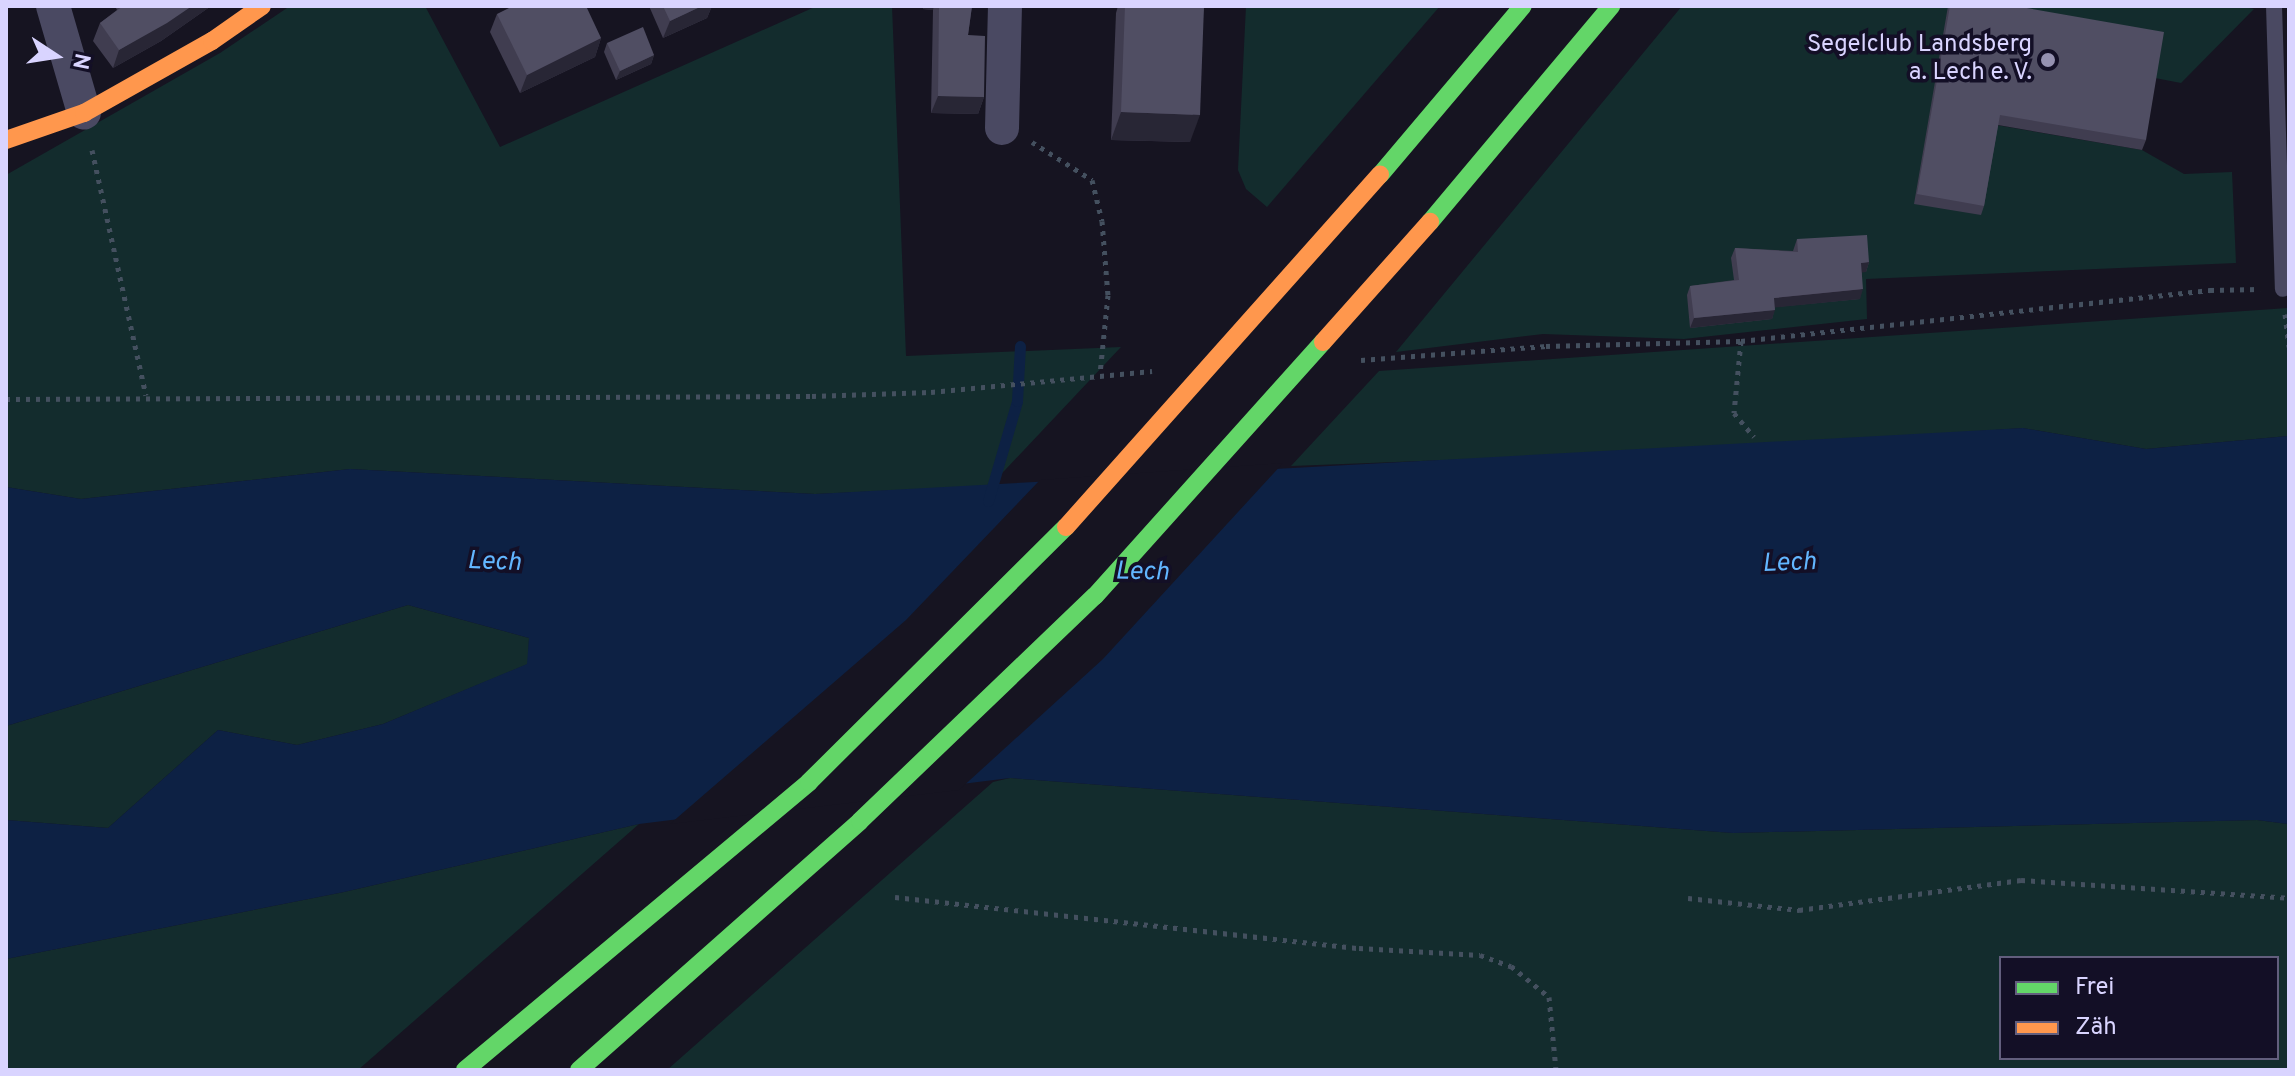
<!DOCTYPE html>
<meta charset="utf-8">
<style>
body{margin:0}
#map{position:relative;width:2295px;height:1076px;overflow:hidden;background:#161421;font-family:Overpass,sans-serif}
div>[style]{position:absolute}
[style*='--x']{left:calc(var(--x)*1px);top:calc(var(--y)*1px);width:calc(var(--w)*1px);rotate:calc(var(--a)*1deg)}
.green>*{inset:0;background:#132c2d}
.water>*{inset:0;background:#0d2144}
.pier>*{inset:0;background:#161421}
.stream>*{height:11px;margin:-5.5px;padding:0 5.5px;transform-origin:5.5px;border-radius:5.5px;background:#0d2144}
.path>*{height:5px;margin-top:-2.5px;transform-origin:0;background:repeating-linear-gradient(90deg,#44505f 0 4px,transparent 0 10px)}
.lane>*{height:16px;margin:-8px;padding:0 8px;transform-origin:8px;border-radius:8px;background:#4a4962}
.street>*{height:34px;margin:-17px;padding:0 17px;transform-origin:17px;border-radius:17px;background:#4a4962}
.fast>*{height:18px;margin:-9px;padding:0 9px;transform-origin:9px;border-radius:9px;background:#63d668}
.slow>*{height:18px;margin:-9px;padding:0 9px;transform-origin:9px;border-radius:9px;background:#ff974d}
.fast-bridge>*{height:18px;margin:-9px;padding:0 9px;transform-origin:9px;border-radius:9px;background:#63d668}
.slow-bridge>*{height:18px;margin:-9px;padding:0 9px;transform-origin:9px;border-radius:9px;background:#ff974d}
.wall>*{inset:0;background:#403d50}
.shaded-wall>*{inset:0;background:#282635}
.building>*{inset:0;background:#504e63}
.dots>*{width:22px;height:22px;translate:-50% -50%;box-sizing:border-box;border:4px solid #130f26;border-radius:50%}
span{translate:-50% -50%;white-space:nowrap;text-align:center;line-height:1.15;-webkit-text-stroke:7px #130f26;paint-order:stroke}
.poi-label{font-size:24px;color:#d9d4ff}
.right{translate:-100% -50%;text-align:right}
.water-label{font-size:26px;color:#62b6ff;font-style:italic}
.frame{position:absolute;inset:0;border:8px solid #d9d4ff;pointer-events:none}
.legend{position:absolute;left:1999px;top:956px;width:280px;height:104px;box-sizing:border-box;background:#130f26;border:2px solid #625e7d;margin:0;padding:10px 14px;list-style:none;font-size:24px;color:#d9d4ff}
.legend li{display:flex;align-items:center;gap:16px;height:40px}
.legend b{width:40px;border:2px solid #625e7d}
.north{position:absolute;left:16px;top:16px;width:80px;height:80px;-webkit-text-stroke:6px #130f26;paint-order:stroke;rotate:102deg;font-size:22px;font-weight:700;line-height:32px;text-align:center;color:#d9d4ff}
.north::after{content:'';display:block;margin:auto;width:28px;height:36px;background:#d9d4ff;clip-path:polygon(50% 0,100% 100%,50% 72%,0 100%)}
</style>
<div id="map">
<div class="green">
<div style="clip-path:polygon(290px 6px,425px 6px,500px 147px,817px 6px,892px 6px,906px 356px,1121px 347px,990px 486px,815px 494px,350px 469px,81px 499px,6px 487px,6px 175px,220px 53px)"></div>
<div style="clip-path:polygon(1246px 6px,1440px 6px,1267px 207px,1246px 189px,1238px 170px)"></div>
<div style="clip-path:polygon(1682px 6px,1948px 6px,1996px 125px,2142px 150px,2184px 174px,2232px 172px,2236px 263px,1866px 279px,1867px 319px,1684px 339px,1543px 334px,1396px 352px)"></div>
<div style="clip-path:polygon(1956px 6px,2239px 6px,2254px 9px,2181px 83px,2155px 78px)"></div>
<div style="clip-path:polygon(2289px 308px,2289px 436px,2146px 449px,2023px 428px,1705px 450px,1291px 466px,1379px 371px)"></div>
<div style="clip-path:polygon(408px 605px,529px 638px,528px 664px,383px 724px,297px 745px,218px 730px,108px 828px,6px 820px,6px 726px)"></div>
<div style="clip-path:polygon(evenodd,1010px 778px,1733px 833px,2257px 820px,2289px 824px,2289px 1070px,667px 1070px,993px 782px,1010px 778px,2001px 958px,2277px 958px,2277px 1058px,2001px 1058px,2001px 958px)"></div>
<div style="clip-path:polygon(639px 824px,358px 1070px,6px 1070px,6px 959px,344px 892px)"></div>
</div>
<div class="water">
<div style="clip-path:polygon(2023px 428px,2146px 449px,2289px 436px,2289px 824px,2257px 820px,1733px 833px,1010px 778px,639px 824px,344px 892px,6px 959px,6px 820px,108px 828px,218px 730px,297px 745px,383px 724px,527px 664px,529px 638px,408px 605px,6px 726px,6px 487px,81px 499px,350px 469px,815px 494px)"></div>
</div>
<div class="pier">
<div style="clip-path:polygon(1283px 463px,1103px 659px,959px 790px,670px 824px,906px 620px,1040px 480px)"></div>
</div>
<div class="stream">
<div style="--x:988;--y:501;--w:104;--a:-73.8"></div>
<div style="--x:1017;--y:401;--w:55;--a:-86.9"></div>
</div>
<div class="path">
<div style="--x:1032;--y:142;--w:71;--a:32.3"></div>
<div style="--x:1092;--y:180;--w:42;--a:76.3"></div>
<div style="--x:1102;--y:221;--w:74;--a:85.4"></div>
<div style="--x:1108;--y:295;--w:79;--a:95.8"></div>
<div style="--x:92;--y:150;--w:251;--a:77.6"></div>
<div style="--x:2285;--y:314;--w:33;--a:83"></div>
<div style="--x:1741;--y:341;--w:72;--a:95.6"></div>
<div style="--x:1734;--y:413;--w:31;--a:50"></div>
<div style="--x:1361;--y:360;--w:186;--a:-4.3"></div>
<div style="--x:1546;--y:346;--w:195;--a:-1.5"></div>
<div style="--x:1741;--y:341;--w:472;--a:-6.2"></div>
<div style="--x:2210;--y:290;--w:50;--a:-1.1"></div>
<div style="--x:6;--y:399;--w:806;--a:-0.21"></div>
<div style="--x:812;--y:396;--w:119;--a:-1.9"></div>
<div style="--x:931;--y:392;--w:222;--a:-5.4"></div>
<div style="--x:895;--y:897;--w:467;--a:6.3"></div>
<div style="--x:1359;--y:948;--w:121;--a:3.3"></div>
<div style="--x:1480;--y:955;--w:33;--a:20"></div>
<div style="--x:1511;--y:966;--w:49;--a:39.2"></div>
<div style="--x:1549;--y:997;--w:73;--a:84.5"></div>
<div style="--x:1688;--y:898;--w:112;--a:6.2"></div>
<div style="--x:1799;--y:910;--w:224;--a:-7.7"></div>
<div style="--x:2021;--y:880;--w:269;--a:3.8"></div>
</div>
<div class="lane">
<div style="--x:2274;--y:6;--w:283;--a:88.2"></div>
</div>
<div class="street">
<div style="--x:53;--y:6;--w:111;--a:73.8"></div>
<div style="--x:1002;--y:128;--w:122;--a:-88.6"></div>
</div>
<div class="fast">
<div style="--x:1380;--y:175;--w:221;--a:-49.8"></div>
<div style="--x:1430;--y:222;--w:282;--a:-50"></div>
</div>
<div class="slow">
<div style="--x:6;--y:140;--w:83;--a:-19.1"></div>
<div style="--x:84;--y:113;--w:147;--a:-29.4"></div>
<div style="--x:212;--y:41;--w:61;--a:-35"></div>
</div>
<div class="fast-bridge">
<div style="--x:465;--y:1070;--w:449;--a:-39.9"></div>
<div style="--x:809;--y:782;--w:362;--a:-44.8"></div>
<div style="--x:579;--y:1070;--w:375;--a:-41.5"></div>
<div style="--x:860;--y:821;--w:325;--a:-43.8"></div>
<div style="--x:1095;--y:596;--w:341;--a:-48.1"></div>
</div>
<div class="slow-bridge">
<div style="--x:1323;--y:342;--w:161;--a:-48.3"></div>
<div style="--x:1066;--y:527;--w:472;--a:-48.3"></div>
</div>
<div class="wall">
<div style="clip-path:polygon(115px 6px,211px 6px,161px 41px,113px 68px,93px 41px,100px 23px,117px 10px)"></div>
<div style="clip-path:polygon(649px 6px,712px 6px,707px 18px,663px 38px)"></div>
<div style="clip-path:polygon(923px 6px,972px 6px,968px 35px,984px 97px,978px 114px,931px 113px,933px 10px,923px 9px)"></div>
<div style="clip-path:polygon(1118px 6px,1204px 6px,1190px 142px,1111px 140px,1116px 13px)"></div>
<div style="clip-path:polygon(1948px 6px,2015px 6px,2146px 140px,2142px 150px,1998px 125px,1984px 206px,1981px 215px,1914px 204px)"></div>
<div style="clip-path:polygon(497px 14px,601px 38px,595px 57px,520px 93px,490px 32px)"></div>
<div style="clip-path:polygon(607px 43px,654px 55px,651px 64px,616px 80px,604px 52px)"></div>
<div style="clip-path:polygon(1797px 239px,1869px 262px,1866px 272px,1862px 272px,1860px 299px,1775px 307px,1772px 319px,1690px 328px,1687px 295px,1690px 286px,1734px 280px,1731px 258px,1735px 248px,1793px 251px)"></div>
</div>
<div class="shaded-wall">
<div style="clip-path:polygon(192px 6px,211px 6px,161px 41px,113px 68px,119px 50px)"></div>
<div style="clip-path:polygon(702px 6px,712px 6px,707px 18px,663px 38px,670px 21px)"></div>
<div style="clip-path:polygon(924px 6px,934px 6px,933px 10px,923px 9px)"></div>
<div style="clip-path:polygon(601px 38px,595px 57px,520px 93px,527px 75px)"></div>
<div style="clip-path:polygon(654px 55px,651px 64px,616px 80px,620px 71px)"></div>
<div style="clip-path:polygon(938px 96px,984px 97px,978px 114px,931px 113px)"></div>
<div style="clip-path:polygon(1121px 112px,1200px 115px,1190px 142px,1111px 140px)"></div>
<div style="clip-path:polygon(1869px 262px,1866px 272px,1858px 273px,1861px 263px)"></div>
<div style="clip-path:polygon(1863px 289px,1860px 299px,1770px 308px,1774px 298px)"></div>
<div style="clip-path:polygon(1775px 310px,1772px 319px,1690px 328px,1694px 318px)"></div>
</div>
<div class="building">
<div style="clip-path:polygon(123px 6px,192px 6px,167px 23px,119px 50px,100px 23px)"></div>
<div style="clip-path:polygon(513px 6px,586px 6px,601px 38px,527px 75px,497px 14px)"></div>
<div style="clip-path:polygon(663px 6px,702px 6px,670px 21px)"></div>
<div style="clip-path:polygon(939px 6px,972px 6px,968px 35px,985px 36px,984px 97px,938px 96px)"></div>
<div style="clip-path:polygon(1125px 6px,1204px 6px,1200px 115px,1121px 112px)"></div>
<div style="clip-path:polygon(1950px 6px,2015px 6px,2164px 32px,2146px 140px,2000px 115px,1984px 206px,1917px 194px)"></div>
<div style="clip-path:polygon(643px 27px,654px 55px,620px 71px,607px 43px)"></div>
<div style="clip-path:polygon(1867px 235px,1869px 262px,1861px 263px,1863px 289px,1774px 298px,1775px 310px,1694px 318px,1690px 286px,1739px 280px,1735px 248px,1798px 252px,1797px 239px)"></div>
</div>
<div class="dots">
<div style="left:2048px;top:60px;background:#9591b1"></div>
</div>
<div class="poi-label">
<span class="right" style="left:2032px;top:60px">Segelclub Landsberg<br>a. Lech e. V.</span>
</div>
<div class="water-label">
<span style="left:494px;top:563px;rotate:2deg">Lech</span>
<span style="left:1789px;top:564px;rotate:-2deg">Lech</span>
<span style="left:1142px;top:573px;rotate:1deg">Lech</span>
</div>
<div class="frame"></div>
<ul class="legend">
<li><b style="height:10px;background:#63d668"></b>Frei</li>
<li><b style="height:10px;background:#ff974d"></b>Zäh</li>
</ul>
<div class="north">N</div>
</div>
